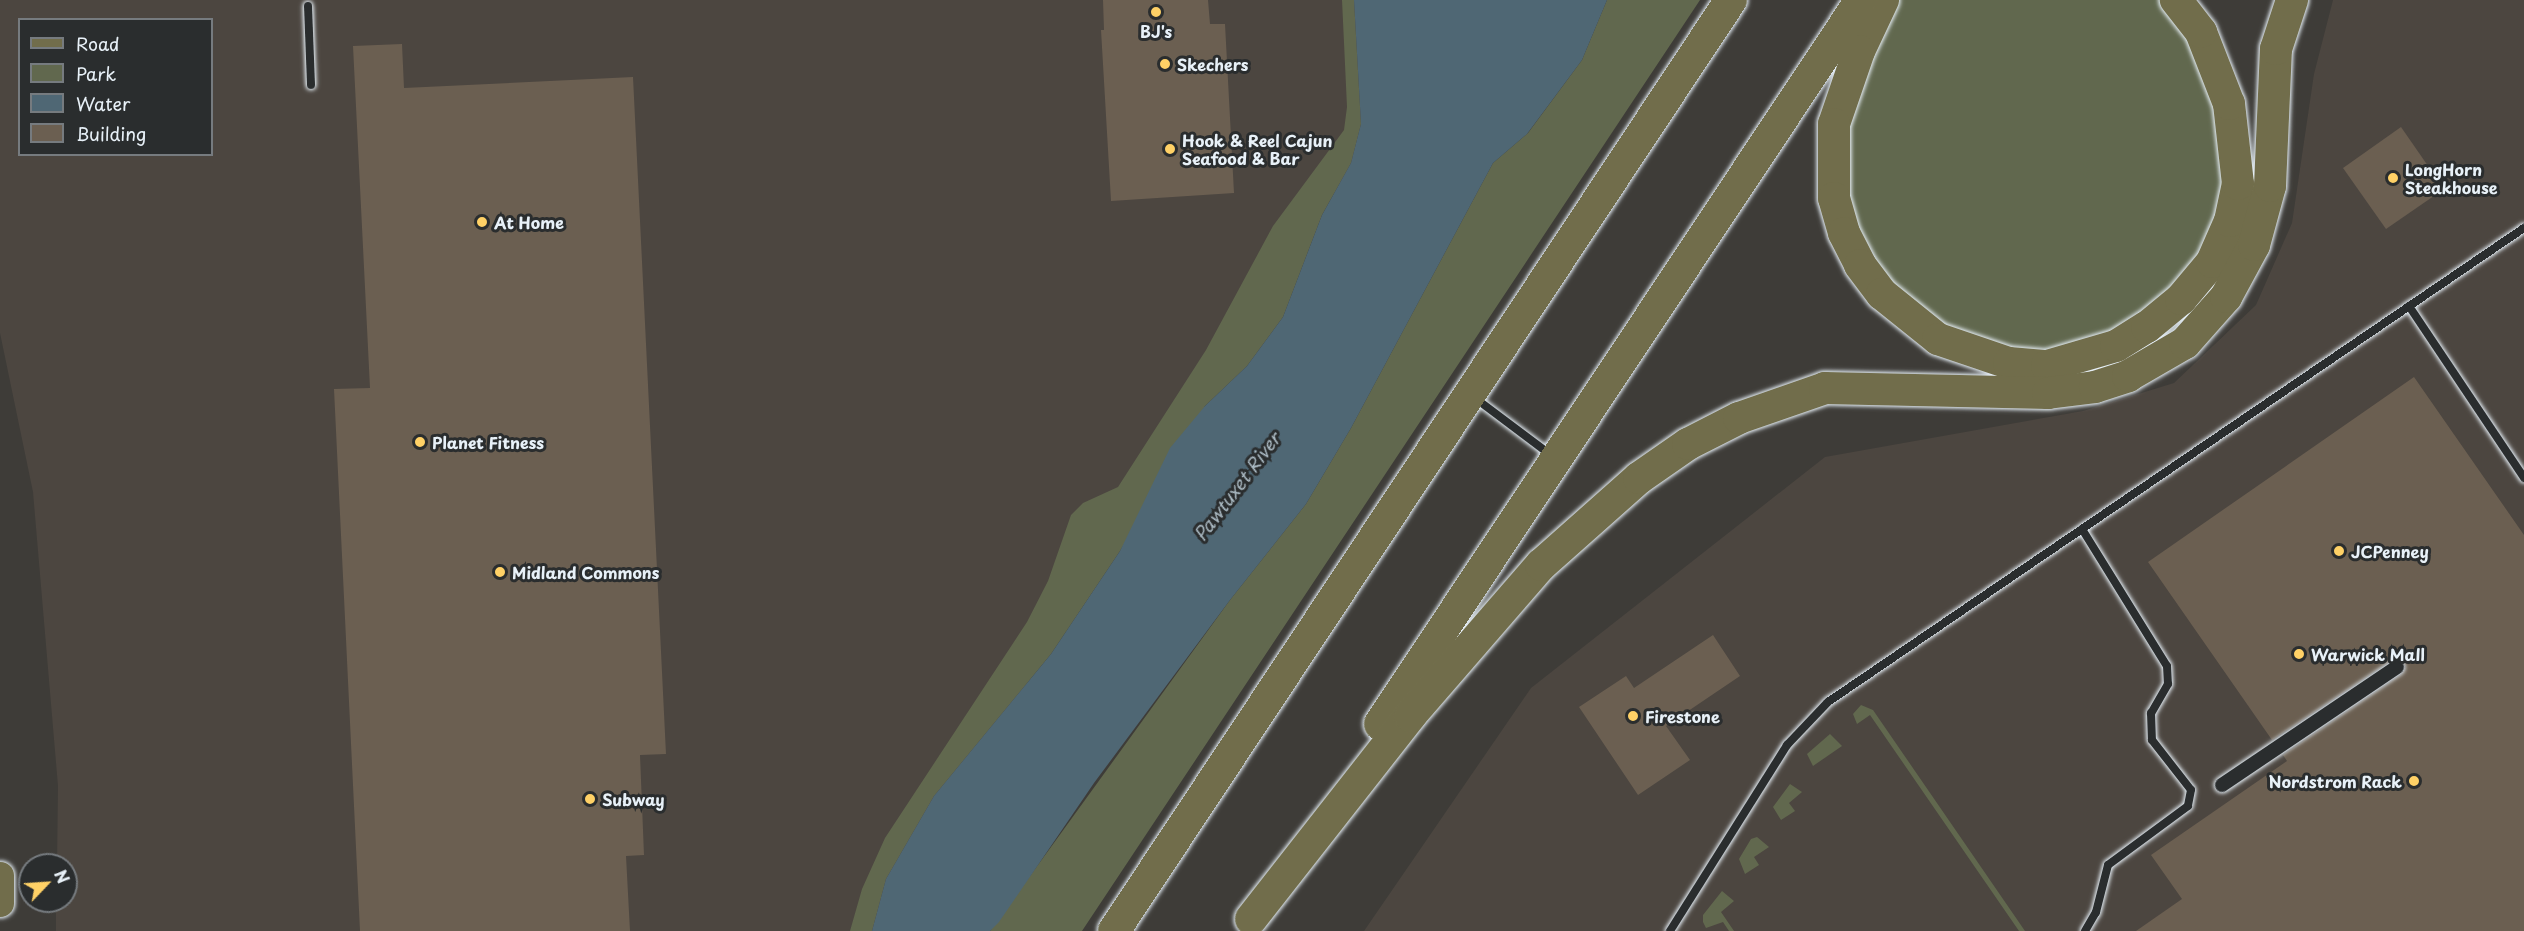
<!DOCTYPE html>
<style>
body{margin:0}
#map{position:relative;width:2524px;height:931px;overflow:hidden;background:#3e3c38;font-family:"Playpen Sans",sans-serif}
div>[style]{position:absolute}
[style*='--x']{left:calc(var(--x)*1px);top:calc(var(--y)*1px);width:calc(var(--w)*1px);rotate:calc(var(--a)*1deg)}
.built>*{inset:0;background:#4c4640}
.green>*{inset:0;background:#61684e}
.water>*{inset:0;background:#4f6774}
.building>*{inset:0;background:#6b5f51}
.roads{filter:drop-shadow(0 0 2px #e8f1f8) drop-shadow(0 0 2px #e8f1f8)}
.service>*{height:8px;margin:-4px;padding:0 4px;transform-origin:4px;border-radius:4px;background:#2a2d2e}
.pedestrian>*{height:14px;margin:-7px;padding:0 7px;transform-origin:7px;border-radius:7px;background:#2a2d2e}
.primary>*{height:27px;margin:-13.5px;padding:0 13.5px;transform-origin:13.5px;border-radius:13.5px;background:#716d4b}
.motorway>*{height:32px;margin:-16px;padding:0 16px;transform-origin:16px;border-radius:16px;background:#716d4b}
.dots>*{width:16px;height:16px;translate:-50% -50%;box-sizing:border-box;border:3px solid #2a2d2e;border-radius:50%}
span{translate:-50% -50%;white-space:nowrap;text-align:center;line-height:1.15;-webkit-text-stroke:6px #2a2d2e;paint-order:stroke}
.poi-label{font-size:16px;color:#e8f1f8;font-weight:700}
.left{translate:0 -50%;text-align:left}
.right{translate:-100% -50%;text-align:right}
.water-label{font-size:18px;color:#abbac3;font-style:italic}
.legend{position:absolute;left:18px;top:18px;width:195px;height:138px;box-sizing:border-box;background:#2a2d2e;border:2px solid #767b7f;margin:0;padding:8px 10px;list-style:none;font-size:18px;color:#e8f1f8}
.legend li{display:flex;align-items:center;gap:12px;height:30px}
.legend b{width:30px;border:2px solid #767b7f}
.north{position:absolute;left:18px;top:853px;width:60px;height:60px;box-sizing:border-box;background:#2a2d2e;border:2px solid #767b7f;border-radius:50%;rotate:65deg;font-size:16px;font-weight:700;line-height:24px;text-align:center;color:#e8f1f8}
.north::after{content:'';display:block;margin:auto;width:21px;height:27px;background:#ffd166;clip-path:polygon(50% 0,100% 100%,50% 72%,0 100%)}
</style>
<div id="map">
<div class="built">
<div style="clip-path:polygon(evenodd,0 0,1362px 0,1373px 131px,872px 931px,56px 931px,56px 901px,66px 901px,66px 865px,57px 865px,58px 786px,33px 492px,0 333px,0 0,20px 20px,212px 20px,212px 154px,20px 154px,20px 20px)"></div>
<div style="clip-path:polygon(2333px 0,2524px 0,2524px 931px,1364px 931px,1531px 688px,1825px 457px,2083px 411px,2174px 383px,2256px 305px,2292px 223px,2314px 74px)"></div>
</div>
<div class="green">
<div style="clip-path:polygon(1342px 0,1354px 0,1361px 124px,1351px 163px,1322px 215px,1283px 317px,1247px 366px,1205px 406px,1120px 551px,1051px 654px,934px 796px,886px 879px,872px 931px,850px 931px,862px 889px,885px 838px,1027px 622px,1048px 581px,1071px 515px,1083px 503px,1118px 487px,1206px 350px,1273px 226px,1344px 130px,1347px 107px)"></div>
<div style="clip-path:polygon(1607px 0,1700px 0,1082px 931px,990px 931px,1230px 600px,1306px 504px,1351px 428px,1493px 163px,1528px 133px,1582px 60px)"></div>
<div style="clip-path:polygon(1886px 0,2174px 0,2233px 107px,2216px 259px,2104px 351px,1986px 357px,1863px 269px,1836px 127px)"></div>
<div style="clip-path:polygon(1861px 705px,1873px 710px,2025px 931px,2019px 931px,1870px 715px,1857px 724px,1853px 714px)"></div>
<div style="clip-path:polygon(1830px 734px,1842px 746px,1813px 766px,1807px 754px)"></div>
<div style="clip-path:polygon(1790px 784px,1802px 792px,1789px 803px,1795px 811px,1781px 820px,1773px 807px)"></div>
<div style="clip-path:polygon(1757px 837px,1769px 847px,1754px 857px,1759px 865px,1745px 874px,1739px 859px,1751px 839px)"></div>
<div style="clip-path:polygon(1722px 891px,1734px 901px,1721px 912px,1734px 931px,1729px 931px,1723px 922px,1706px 928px,1703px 922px,1703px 915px)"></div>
</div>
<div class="water">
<div style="clip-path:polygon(1354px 0,1607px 0,1582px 60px,1527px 134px,1493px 163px,1351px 428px,1306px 504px,1230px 600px,1094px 783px,999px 922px,990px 931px,872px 931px,886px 879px,934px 796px,1051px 654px,1120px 551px,1170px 448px,1205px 406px,1247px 366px,1283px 317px,1322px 215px,1351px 163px,1361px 124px)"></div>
</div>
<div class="building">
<div style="clip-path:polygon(1103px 0,1208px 0,1210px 24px,1225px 24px,1234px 193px,1111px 201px,1101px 30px,1104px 30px)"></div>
<div style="clip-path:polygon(402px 44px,404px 88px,633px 77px,666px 754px,640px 755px,644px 855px,626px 856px,630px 931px,360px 931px,334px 389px,370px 388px,353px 46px)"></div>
<div style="clip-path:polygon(2401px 127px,2444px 189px,2386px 229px,2343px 168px)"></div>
<div style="clip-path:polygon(2414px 377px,2524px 535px,2524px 931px,2136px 931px,2182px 899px,2151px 855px,2287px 761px,2283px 755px,2402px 674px,2406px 667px,2401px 659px,2392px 660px,2272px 740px,2148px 562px)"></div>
<div style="clip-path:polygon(1713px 635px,1740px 676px,1666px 726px,1690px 760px,1638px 795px,1579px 707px,1626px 676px,1634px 688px)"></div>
</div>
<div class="roads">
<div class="service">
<div style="--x:308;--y:6;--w:79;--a:87.8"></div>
<div style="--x:2409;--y:306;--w:207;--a:56.2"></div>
<div style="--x:1475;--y:398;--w:95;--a:36.9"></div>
<div style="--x:2082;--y:529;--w:161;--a:58.2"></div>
<div style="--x:2167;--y:666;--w:18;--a:87"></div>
<div style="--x:2168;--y:684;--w:34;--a:120"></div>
<div style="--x:2151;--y:713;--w:27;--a:88"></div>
<div style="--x:2152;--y:740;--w:63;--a:52"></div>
<div style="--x:2191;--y:790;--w:16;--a:101"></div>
<div style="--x:2188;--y:806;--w:99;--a:143.6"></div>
<div style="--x:2108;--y:865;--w:49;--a:104.3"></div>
<div style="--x:2096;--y:912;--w:22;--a:120"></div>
<div style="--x:1670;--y:931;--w:220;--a:-57.8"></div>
<div style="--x:1787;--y:745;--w:59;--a:-46.4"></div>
<div style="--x:1828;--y:702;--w:842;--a:-34.26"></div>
</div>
<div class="pedestrian">
<div style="--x:2222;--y:785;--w:211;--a:-34"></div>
</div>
<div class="primary">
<div style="--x:0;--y:875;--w:28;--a:90"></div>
</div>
<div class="motorway">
<div style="--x:1883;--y:0;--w:56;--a:115.2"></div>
<div style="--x:1859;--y:51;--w:77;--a:108.9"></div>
<div style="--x:1834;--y:124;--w:74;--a:90"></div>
<div style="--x:1834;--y:198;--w:36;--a:74"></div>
<div style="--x:1844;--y:233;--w:36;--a:63"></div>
<div style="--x:1860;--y:265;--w:36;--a:53"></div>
<div style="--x:1882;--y:294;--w:72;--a:38.8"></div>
<div style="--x:1938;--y:339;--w:75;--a:18.7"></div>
<div style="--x:2009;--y:363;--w:38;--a:5"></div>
<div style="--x:2047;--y:366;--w:72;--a:-16.2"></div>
<div style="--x:2116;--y:346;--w:36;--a:-32"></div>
<div style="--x:2147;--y:327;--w:44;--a:-39.5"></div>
<div style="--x:2181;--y:299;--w:48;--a:-50"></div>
<div style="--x:2212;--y:262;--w:45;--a:-66.3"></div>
<div style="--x:2230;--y:221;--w:38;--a:-78"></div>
<div style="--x:2238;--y:184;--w:81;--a:-96.4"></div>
<div style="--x:2229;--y:104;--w:77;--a:-111.3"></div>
<div style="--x:2201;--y:32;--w:41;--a:-128"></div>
<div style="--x:1380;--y:724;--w:869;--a:-56.4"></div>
<div style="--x:1251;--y:919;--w:258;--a:-51.9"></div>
<div style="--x:1410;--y:716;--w:200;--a:-49.1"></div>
<div style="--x:1541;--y:565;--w:131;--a:-41.6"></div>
<div style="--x:1639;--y:478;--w:60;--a:-34.8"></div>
<div style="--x:1688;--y:444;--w:57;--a:-27"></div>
<div style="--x:1739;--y:418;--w:91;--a:-19.2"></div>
<div style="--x:1825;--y:388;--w:223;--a:1.3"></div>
<div style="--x:2048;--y:393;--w:47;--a:-7.3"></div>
<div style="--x:2095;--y:387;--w:35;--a:-18"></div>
<div style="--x:2128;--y:376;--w:66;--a:-30.1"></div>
<div style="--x:2185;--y:343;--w:62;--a:-48.3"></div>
<div style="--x:2226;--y:297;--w:59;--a:-61.7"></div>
<div style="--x:2254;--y:245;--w:61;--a:-74.8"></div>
<div style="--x:2270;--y:186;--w:137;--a:-87.5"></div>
<div style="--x:2276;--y:49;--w:52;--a:-71.9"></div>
<div style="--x:1114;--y:931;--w:1117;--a:-56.47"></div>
</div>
</div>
<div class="dots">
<div style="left:1156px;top:12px;background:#ffd166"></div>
<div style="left:1165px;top:64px;background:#ffd166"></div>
<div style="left:1170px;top:149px;background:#ffd166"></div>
<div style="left:2393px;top:178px;background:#ffd166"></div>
<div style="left:482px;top:222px;background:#ffd166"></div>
<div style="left:420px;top:442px;background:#ffd166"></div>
<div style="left:2339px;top:551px;background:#ffd166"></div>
<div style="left:500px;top:572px;background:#ffd166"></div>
<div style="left:2299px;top:654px;background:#ffd166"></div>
<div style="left:1633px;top:716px;background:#ffd166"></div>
<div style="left:2414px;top:781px;background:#ffd166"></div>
<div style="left:590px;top:799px;background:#ffd166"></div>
</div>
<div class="poi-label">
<span style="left:1156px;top:31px">BJ's</span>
<span class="left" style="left:1177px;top:64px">Skechers</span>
<span class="left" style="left:1182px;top:149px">Hook &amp; Reel Cajun<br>Seafood &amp; Bar</span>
<span class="left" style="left:2405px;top:178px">LongHorn<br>Steakhouse</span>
<span class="left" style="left:494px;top:222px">At Home</span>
<span class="left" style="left:432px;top:442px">Planet Fitness</span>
<span class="left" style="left:2351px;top:551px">JCPenney</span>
<span class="left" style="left:512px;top:572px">Midland Commons</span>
<span class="left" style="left:2311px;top:654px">Warwick Mall</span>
<span class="left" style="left:1645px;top:716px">Firestone</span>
<span class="right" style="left:2402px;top:781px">Nordstrom Rack</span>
<span class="left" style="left:602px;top:799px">Subway</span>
</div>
<div class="water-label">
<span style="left:1237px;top:487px;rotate:-53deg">Pawtuxet River</span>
</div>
<ul class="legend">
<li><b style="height:8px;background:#716d4b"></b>Road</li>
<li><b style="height:16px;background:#61684e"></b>Park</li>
<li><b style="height:16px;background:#4f6774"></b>Water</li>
<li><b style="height:16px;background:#6b5f51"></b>Building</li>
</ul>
<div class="north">N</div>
</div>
